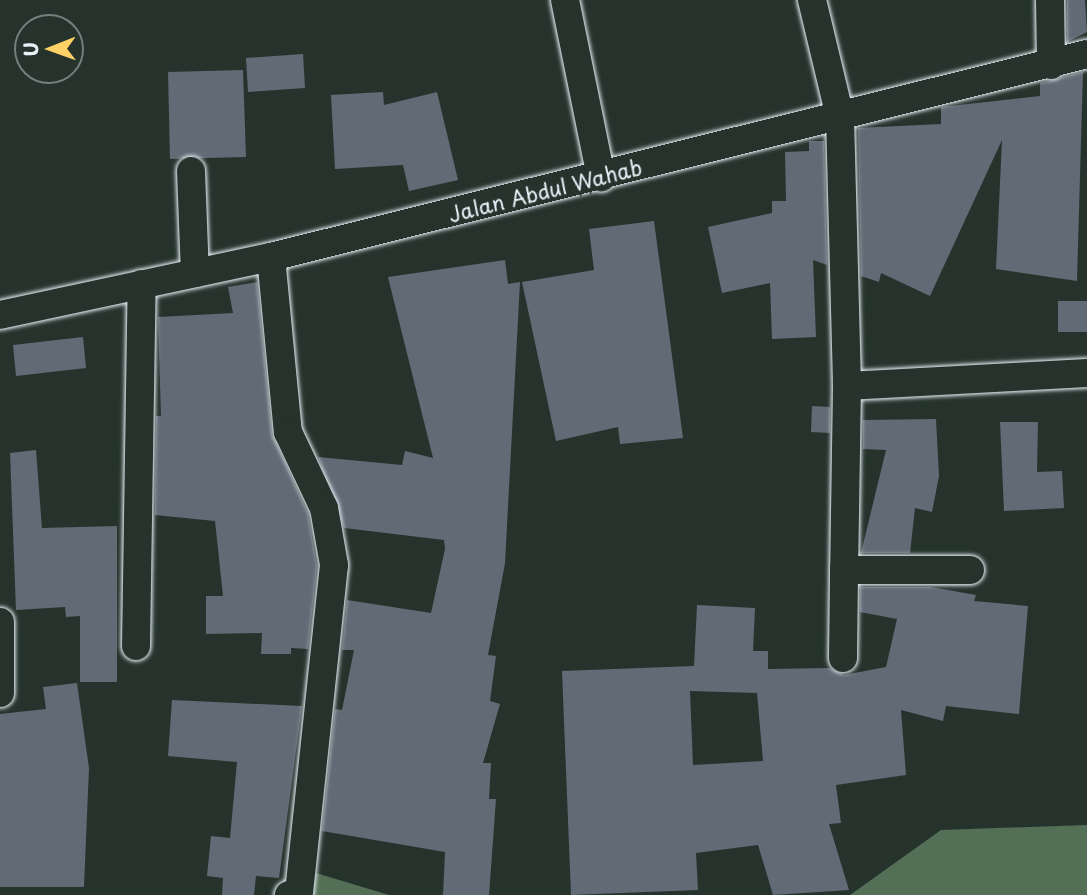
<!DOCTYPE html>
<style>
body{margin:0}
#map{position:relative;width:1087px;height:895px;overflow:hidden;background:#26332d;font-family:"Playpen Sans",sans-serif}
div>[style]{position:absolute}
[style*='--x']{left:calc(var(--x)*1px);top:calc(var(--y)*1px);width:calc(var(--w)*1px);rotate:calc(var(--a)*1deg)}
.green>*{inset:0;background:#536f56}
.building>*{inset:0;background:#626a75}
.roads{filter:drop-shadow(0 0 2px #e8f1f8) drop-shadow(0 0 2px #e8f1f8)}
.street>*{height:28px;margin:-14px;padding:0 14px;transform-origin:14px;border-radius:14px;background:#26332d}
span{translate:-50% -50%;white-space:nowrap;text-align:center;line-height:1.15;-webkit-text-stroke:6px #26332d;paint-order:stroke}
.street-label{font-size:21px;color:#e8f1f8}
.north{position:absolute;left:14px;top:14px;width:70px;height:70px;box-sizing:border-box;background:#26332d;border:2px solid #747f7e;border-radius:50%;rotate:269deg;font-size:19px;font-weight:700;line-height:28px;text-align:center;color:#e8f1f8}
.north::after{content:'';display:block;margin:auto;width:24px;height:32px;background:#ffd166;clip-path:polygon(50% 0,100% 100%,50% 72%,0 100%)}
</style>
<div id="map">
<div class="green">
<div style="clip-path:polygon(1087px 825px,1087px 895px,850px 895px,941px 830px)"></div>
<div style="clip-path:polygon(316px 873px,389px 895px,312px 895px)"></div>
</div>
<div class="building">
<div style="clip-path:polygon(1067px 0,1085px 0,1087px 32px,1067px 42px)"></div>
<div style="clip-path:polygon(303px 54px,305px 88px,248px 92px,246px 58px)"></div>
<div style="clip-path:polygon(243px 70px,246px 157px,170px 159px,168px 72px)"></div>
<div style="clip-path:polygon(1083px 72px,1077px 281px,996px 269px,1002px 140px,930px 296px,881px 273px,879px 282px,861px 276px,858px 128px,941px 124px,941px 107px,1040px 96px,1040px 83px)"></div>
<div style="clip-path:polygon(383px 92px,384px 105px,437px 92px,458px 180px,409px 191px,403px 165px,335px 169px,331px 95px)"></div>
<div style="clip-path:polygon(809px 141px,824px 141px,827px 265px,813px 260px,816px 337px,772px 339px,770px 283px,722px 293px,708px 227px,772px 213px,772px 201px,786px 201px,785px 152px,809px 151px)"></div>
<div style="clip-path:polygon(654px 221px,683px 438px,620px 444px,618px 427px,556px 441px,522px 282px,594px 270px,589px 229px)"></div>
<div style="clip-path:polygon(505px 260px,508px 284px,520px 282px,505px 563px,488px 655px,496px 656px,490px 701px,500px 704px,483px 763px,491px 763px,489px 799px,496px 799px,489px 895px,443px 895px,445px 852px,322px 831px,335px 709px,342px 710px,354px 650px,342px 650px,347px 600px,431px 613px,445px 549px,444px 540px,344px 528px,318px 457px,402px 465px,405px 451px,433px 458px,388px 277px)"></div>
<div style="clip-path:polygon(257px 282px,272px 434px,308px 513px,317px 566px,308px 649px,291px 648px,291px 654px,261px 654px,262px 633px,206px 634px,206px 596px,223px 596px,215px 521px,155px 515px,156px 416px,161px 416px,158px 317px,233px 313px,228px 287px)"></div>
<div style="clip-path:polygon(1058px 301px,1087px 301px,1087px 332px,1058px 332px)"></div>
<div style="clip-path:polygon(83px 337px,86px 368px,16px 376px,13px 345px)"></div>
<div style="clip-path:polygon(812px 406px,830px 407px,830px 433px,811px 432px)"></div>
<div style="clip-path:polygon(936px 419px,939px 476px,932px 512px,915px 508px,910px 553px,861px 553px,886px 450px,863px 449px,863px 420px)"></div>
<div style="clip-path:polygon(1000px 422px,1038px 422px,1037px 472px,1062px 471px,1064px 508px,1004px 511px)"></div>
<div style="clip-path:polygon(36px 450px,42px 528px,117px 526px,117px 682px,80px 682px,80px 616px,66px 617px,65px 607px,16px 610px,10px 453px)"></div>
<div style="clip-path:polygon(evenodd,860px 587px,931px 587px,976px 595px,974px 601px,1028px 606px,1019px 714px,946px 706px,943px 721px,901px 710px,906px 775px,836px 785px,841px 823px,829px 824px,849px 890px,773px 895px,758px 845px,696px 853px,698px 890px,571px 895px,562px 671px,694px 666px,697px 605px,755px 608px,753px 651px,768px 651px,768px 669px,830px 668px,844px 675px,886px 667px,897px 619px,860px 612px,860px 587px,690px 691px,757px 693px,763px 761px,693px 765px,690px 691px)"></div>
<div style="clip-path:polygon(77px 683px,89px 768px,84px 887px,0 887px,0 714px,46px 709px,43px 687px)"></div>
<div style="clip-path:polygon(172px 700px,302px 706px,279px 878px,256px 876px,254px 895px,222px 895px,223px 878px,207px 876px,211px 836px,230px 838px,237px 762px,168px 756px)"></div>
</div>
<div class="roads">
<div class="street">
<div style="--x:565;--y:0;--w:181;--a:78.5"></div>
<div style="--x:812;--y:0;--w:120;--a:76.5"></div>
<div style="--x:840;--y:117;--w:269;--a:88.5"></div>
<div style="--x:847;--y:386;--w:240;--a:-3.1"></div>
<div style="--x:1050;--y:0;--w:65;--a:89.1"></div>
<div style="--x:191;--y:171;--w:102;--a:87.8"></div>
<div style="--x:271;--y:257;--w:176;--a:84.5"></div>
<div style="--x:288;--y:432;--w:84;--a:64.7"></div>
<div style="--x:324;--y:508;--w:58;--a:80"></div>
<div style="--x:334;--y:565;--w:328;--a:96.1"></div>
<div style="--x:299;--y:891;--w:11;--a:158"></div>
<div style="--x:0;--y:315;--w:277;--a:-12.1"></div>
<div style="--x:271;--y:257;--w:841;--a:-13.97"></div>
<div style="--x:847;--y:386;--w:184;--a:90.9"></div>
<div style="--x:844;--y:570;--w:126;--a:0"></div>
<div style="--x:0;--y:622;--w:71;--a:90"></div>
<div style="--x:136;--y:646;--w:362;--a:-89.1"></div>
<div style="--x:843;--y:658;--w:88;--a:-89.3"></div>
</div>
</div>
<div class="street-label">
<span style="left:545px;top:190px;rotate:-14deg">Jalan Abdul Wahab</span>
</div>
<div class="north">U</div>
</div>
